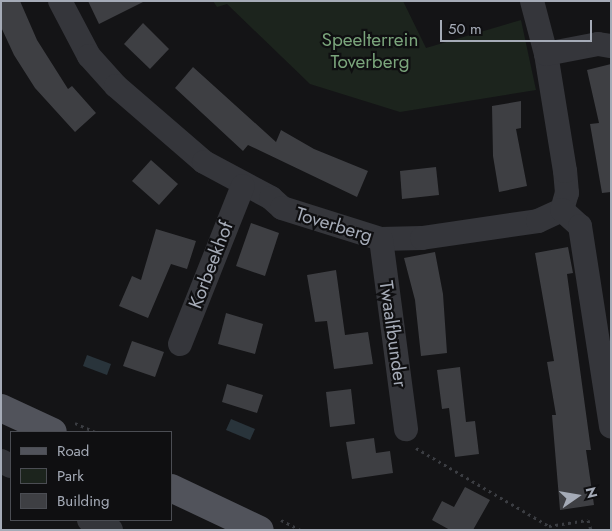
<!DOCTYPE html>
<style>
body{margin:0}
#map{position:relative;width:612px;height:531px;overflow:hidden;background:#141416;font-family:Jost,sans-serif}
div>[style]{position:absolute}
[style*='--x']{left:calc(var(--x)*1px);top:calc(var(--y)*1px);width:calc(var(--w)*1px);rotate:calc(var(--a)*1deg)}
.green>*{inset:0;background:#1c241d}
.water>*{inset:0;background:#29343b}
.building>*{inset:0;background:#3e3f43}
.path>*{height:3px;margin-top:-1.5px;transform-origin:0;background:repeating-linear-gradient(90deg,#3b3d42 0 2.5px,transparent 0 6.5px)}
.minor>*{height:24px;margin:-12px;padding:0 12px;transform-origin:12px;border-radius:12px;background:#35363b}
.major>*{height:28px;margin:-14px;padding:0 14px;transform-origin:14px;border-radius:14px;background:#51535b}
span{translate:-50% -50%;white-space:nowrap;text-align:center;line-height:1.15;-webkit-text-stroke:4.5px #0f0f11;paint-order:stroke}
.park-label{font-size:19px;color:#7aa47b}
.street-label{font-size:19px;color:#a5abb7}
.frame{position:absolute;inset:0;border:2px solid #a5abb7;pointer-events:none}
.legend{position:absolute;left:10px;top:431px;width:162px;height:90px;box-sizing:border-box;background:#0f0f11;border:1px solid #4b4d53;margin:0;padding:6px 9px;list-style:none;font-size:15px;color:#a5abb7}
.legend li{display:flex;align-items:center;gap:10px;height:25px}
.legend b{width:25px;border:1px solid #4b4d53}
.north{position:absolute;left:552px;top:471px;width:50px;height:50px;-webkit-text-stroke:4px #0f0f11;paint-order:stroke;rotate:77deg;font-size:14px;font-weight:700;line-height:20px;text-align:center;color:#a5abb7}
.north::after{content:'';display:block;margin:auto;width:18px;height:22px;background:#a5abb7;clip-path:polygon(50% 0,100% 100%,50% 72%,0 100%)}
.scale{position:absolute;left:440px;top:20px;width:152px;height:22px;box-sizing:border-box;border:2px solid #a5abb7;border-top:0;padding-left:6px;font-size:15px;line-height:18px;white-space:nowrap;color:#a5abb7;-webkit-text-stroke:4px #0f0f11;paint-order:stroke}
</style>
<div id="map">
<div class="green">
<div style="clip-path:polygon(213px 1px,403px 1px,426px 48px,521px 20px,536px 90px,400px 112px,310px 84px,227px 4px,217px 7px)"></div>
</div>
<div class="water">
<div style="clip-path:polygon(87px 355px,111px 364px,107px 375px,83px 366px)"></div>
<div style="clip-path:polygon(231px 419px,255px 429px,250px 440px,226px 430px)"></div>
</div>
<div class="building">
<div style="clip-path:polygon(1px 1px,20px 1px,37px 40px,68px 89px,72px 86px,96px 113px,75px 132px,35px 88px,14px 55px,1px 27px)"></div>
<div style="clip-path:polygon(88px 1px,145px 1px,99px 24px)"></div>
<div style="clip-path:polygon(143px 23px,169px 49px,150px 69px,124px 44px)"></div>
<div style="clip-path:polygon(611px 64px,611px 192px,602px 193px,590px 124px,599px 123px,587px 70px)"></div>
<div style="clip-path:polygon(193px 67px,276px 142px,281px 130px,314px 149px,368px 171px,357px 197px,248px 145px,243px 151px,175px 88px)"></div>
<div style="clip-path:polygon(521px 101px,521px 128px,516px 129px,527px 186px,499px 192px,493px 156px,492px 106px)"></div>
<div style="clip-path:polygon(151px 160px,178px 184px,159px 205px,132px 181px)"></div>
<div style="clip-path:polygon(436px 167px,439px 195px,402px 199px,400px 171px)"></div>
<div style="clip-path:polygon(251px 223px,279px 233px,265px 276px,236px 266px)"></div>
<div style="clip-path:polygon(156px 229px,196px 241px,187px 269px,171px 264px,148px 318px,119px 306px,132px 276px,141px 280px)"></div>
<div style="clip-path:polygon(568px 247px,573px 273px,567px 274px,591px 450px,586px 450px,594px 505px,560px 510px,552px 415px,556px 415px,547px 362px,554px 361px,535px 253px)"></div>
<div style="clip-path:polygon(435px 252px,443px 294px,447px 353px,421px 356px,415px 300px,404px 258px)"></div>
<div style="clip-path:polygon(336px 270px,345px 335px,368px 332px,373px 364px,334px 369px,327px 321px,315px 322px,307px 275px)"></div>
<div style="clip-path:polygon(226px 313px,263px 324px,255px 354px,218px 344px)"></div>
<div style="clip-path:polygon(132px 341px,164px 352px,155px 377px,123px 366px)"></div>
<div style="clip-path:polygon(460px 367px,466px 422px,475px 421px,479px 454px,455px 457px,449px 408px,442px 409px,437px 370px)"></div>
<div style="clip-path:polygon(227px 384px,263px 395px,257px 413px,222px 402px)"></div>
<div style="clip-path:polygon(351px 389px,355px 424px,330px 427px,326px 392px)"></div>
<div style="clip-path:polygon(374px 438px,376px 453px,390px 451px,393px 473px,352px 479px,346px 442px)"></div>
<div style="clip-path:polygon(465px 487px,490px 500px,473px 530px,450px 530px,432px 520px,442px 501px,454px 507px)"></div>
</div>
<div class="path">
<div style="--x:75;--y:423;--w:22;--a:24"></div>
<div style="--x:416;--y:448;--w:154;--a:30.4"></div>
<div style="--x:549;--y:526;--w:39;--a:-9"></div>
<div style="--x:588;--y:520;--w:10;--a:73"></div>
<div style="--x:281;--y:520;--w:22;--a:27"></div>
</div>
<div class="minor">
<div style="--x:60;--y:1;--w:62;--a:62.2"></div>
<div style="--x:89;--y:56;--w:40;--a:48"></div>
<div style="--x:116;--y:86;--w:116;--a:40.8"></div>
<div style="--x:204;--y:162;--w:76;--a:28.2"></div>
<div style="--x:271;--y:198;--w:15;--a:42"></div>
<div style="--x:282;--y:208;--w:104;--a:17.4"></div>
<div style="--x:381;--y:239;--w:41;--a:-1.4"></div>
<div style="--x:422;--y:238;--w:117;--a:-8.3"></div>
<div style="--x:538;--y:221;--w:26;--a:-25"></div>
<div style="--x:562;--y:210;--w:18;--a:-74"></div>
<div style="--x:567;--y:193;--w:22;--a:-95"></div>
<div style="--x:565;--y:171;--w:119;--a:-99.2"></div>
<div style="--x:546;--y:54;--w:55;--a:-104.8"></div>
<div style="--x:546;--y:54;--w:53;--a:-10.9"></div>
<div style="--x:598;--y:44;--w:13;--a:9"></div>
<div style="--x:562;--y:210;--w:24;--a:42"></div>
<div style="--x:580;--y:226;--w:203;--a:81.2"></div>
<div style="--x:381;--y:239;--w:192;--a:82.5"></div>
<div style="--x:180;--y:344;--w:170;--a:-68.3"></div>
<div style="--x:1;--y:461;--w:11;--a:27"></div>
<div style="--x:89;--y:520;--w:24;--a:24"></div>
</div>
<div class="major">
<div style="--x:1;--y:408;--w:57;--a:24.8"></div>
<div style="--x:171;--y:488;--w:98;--a:25.3"></div>
</div>
<div class="park-label">
<span style="left:370px;top:51px">Speelterrein<br>Toverberg</span>
</div>
<div class="street-label">
<span style="left:334px;top:225px;rotate:17deg">Toverberg</span>
<span style="left:211px;top:265px;rotate:-69deg">Korbeekhof</span>
<span style="left:393px;top:334px;rotate:82deg">Twaalfbunder</span>
</div>
<div class="frame"></div>
<ul class="legend">
<li><b style="height:6px;background:#51535b"></b>Road</li>
<li><b style="height:14px;background:#1c241d"></b>Park</li>
<li><b style="height:14px;background:#3e3f43"></b>Building</li>
</ul>
<div class="north">N</div>
<div class="scale">50 m</div>
</div>
